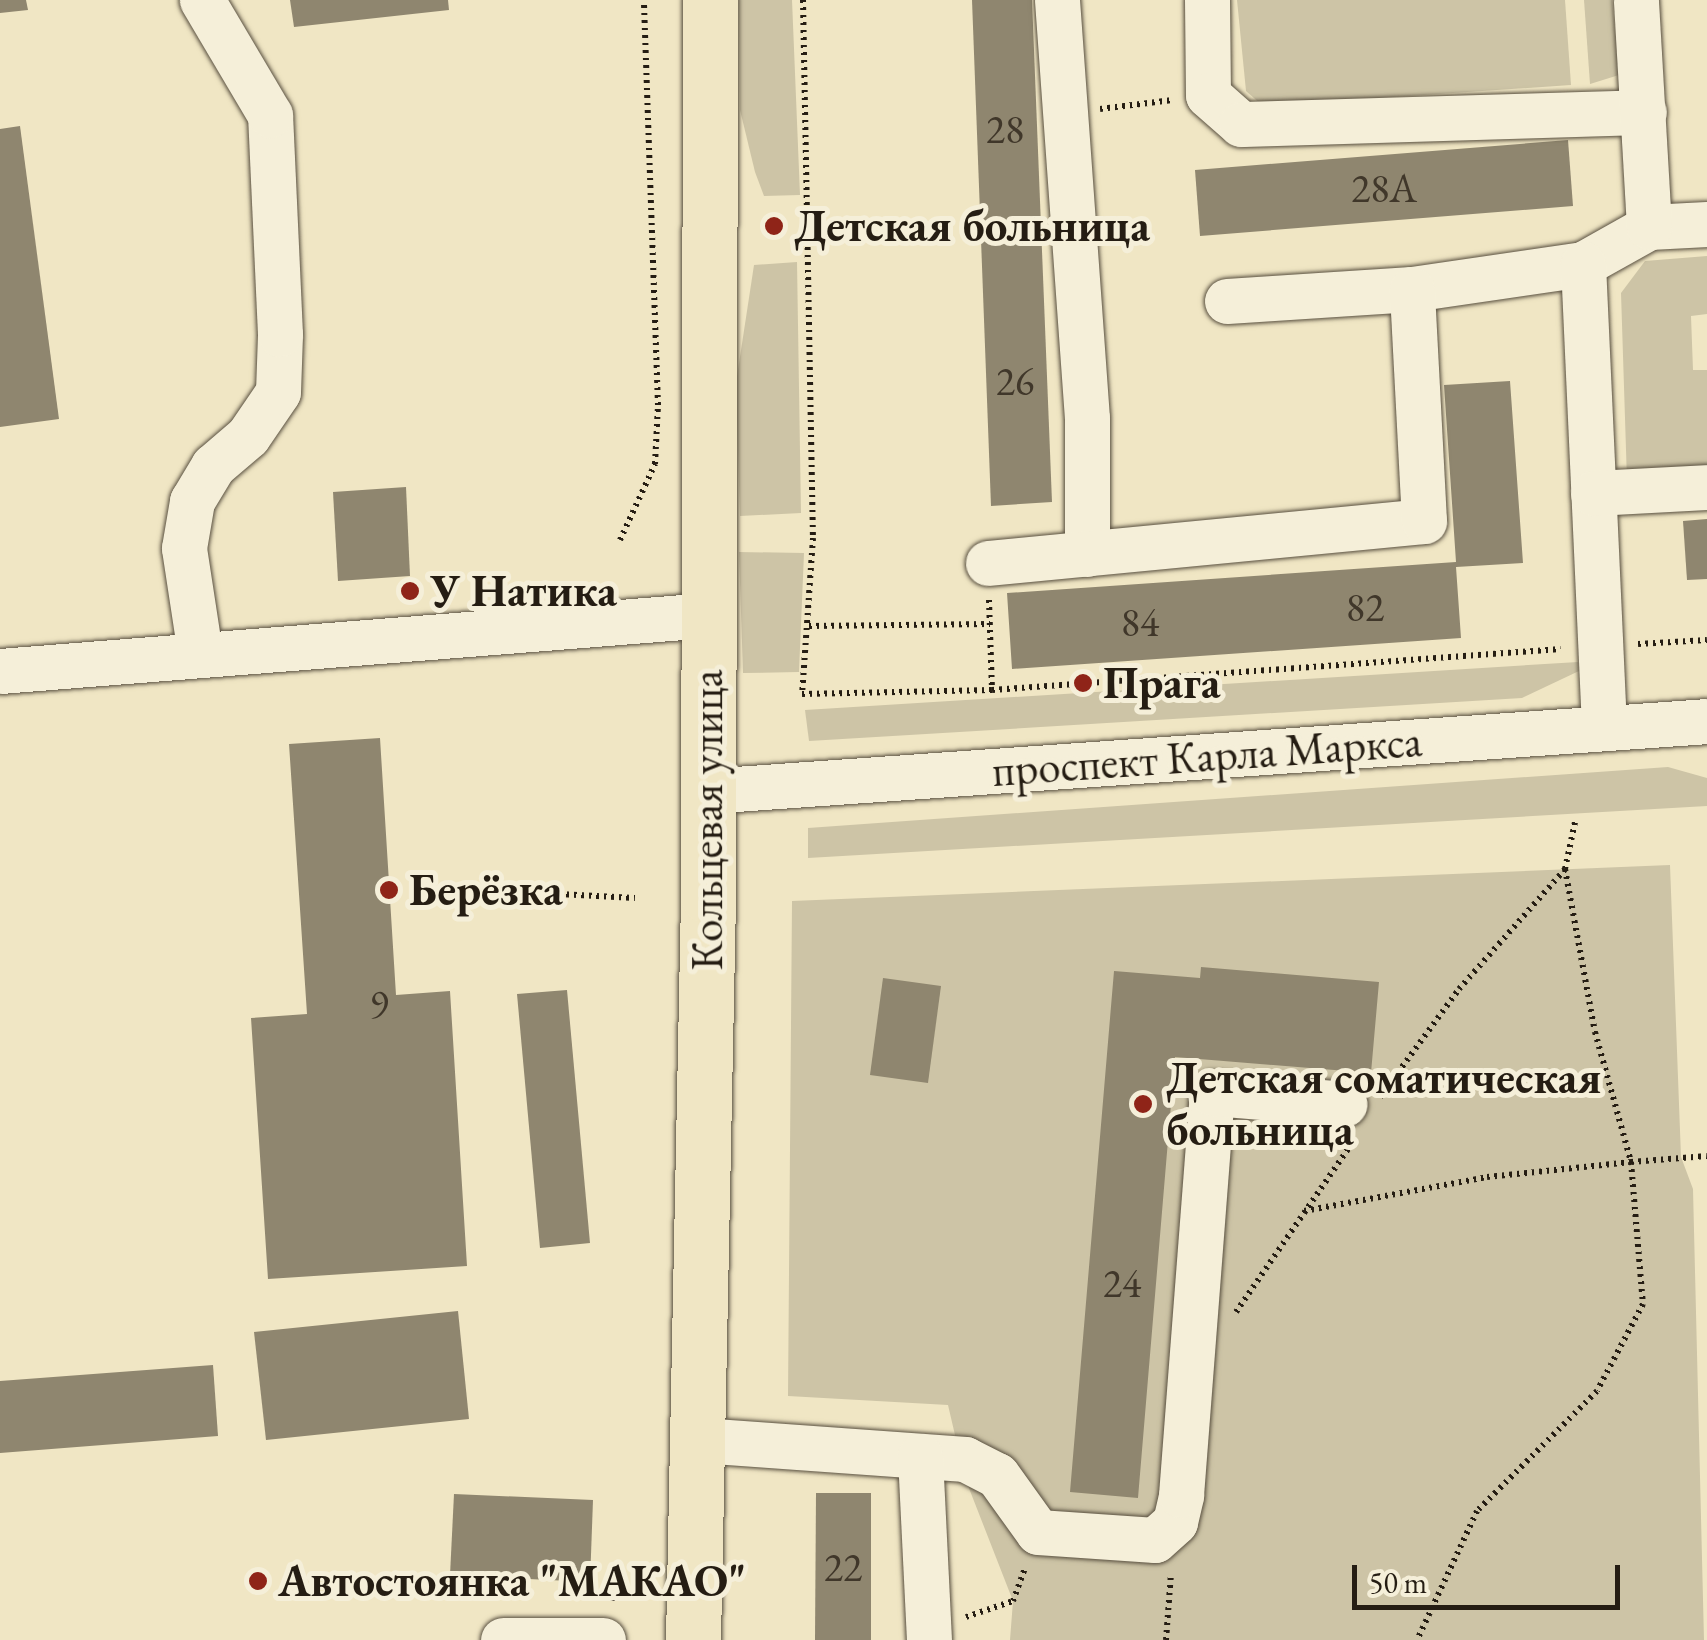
<!DOCTYPE html>
<meta charset="utf-8">
<style>
body{margin:0}
#map{position:relative;width:1707px;height:1640px;overflow:hidden;background:#f0e6c4;font-family:"EB Garamond",serif}
div>[style]{position:absolute}
[style*='--x']{left:calc(var(--x)*1px);top:calc(var(--y)*1px);width:calc(var(--w)*1px);rotate:calc(var(--a)*1deg)}
.green>*{inset:0;background:#cdc4a6}
.building>*{inset:0;background:#8f866f}
.path>*{height:6px;margin-top:-3px;transform-origin:0;background:repeating-linear-gradient(90deg,#251d13 0 2.5px,transparent 0 7.5px)}
.roads{filter:drop-shadow(0 0 2px #584f3f) drop-shadow(0 0 2px #584f3f)}
.minor>*{height:45px;margin:-22.5px;padding:0 22.5px;transform-origin:22.5px;border-radius:22.5px;background:#f5efd9}
.major>*{height:55px;margin:-27.5px;padding:0 27.5px;transform-origin:27.5px;border-radius:27.5px;background:#f0e6c4}
.dots>*{width:28px;height:28px;translate:-50% -50%;box-sizing:border-box;border:5px solid #f5efd9;border-radius:50%}
span{translate:-50% -50%;white-space:nowrap;text-align:center;line-height:1.15;-webkit-text-stroke:10px #f5efd9;paint-order:stroke}
.number-label{font-size:40px;color:#40372a}
.number-label span{-webkit-text-stroke-width:0}
.poi-label{font-size:45px;color:#251d13;font-weight:700}
.left{translate:0 -50%;text-align:left}
.street-label{font-size:45px;color:#251d13}
.scale{position:absolute;left:1352px;top:1565px;width:268px;height:45px;box-sizing:border-box;border:5px solid #251d13;border-top:0;padding-left:12px;font-size:30px;line-height:35px;white-space:nowrap;color:#251d13;-webkit-text-stroke:8px #f5efd9;paint-order:stroke}
</style>
<div id="map">
<div class="green">
<div style="clip-path:polygon(739px 0,792px 0,800px 195px,764px 196px,755px 172px,740px 110px)"></div>
<div style="clip-path:polygon(1237px 0,1565px 0,1571px 85px,1263px 106px,1246px 91px)"></div>
<div style="clip-path:polygon(1584px 0,1612px 0,1619px 75px,1590px 84px)"></div>
<div style="clip-path:polygon(1707px 256px,1707px 314px,1691px 316px,1693px 370px,1707px 370px,1707px 479px,1627px 481px,1621px 293px,1645px 261px)"></div>
<div style="clip-path:polygon(797px 262px,801px 513px,740px 516px,736px 383px,754px 265px)"></div>
<div style="clip-path:polygon(739px 552px,804px 553px,799px 672px,743px 673px)"></div>
<div style="clip-path:polygon(1578px 662px,1579px 671px,1522px 698px,809px 741px,805px 710px)"></div>
<div style="clip-path:polygon(1668px 767px,1707px 778px,1707px 806px,808px 858px,808px 828px)"></div>
<div style="clip-path:polygon(1670px 865px,1681px 1157px,1693px 1189px,1704px 1640px,1010px 1640px,1013px 1601px,965px 1478px,948px 1405px,788px 1396px,792px 901px)"></div>
</div>
<div class="building">
<div style="clip-path:polygon(0 0,26px 0,28px 10px,0 13px)"></div>
<div style="clip-path:polygon(290px 0,448px 0,449px 10px,294px 27px)"></div>
<div style="clip-path:polygon(972px 0,1032px 0,1052px 502px,991px 506px)"></div>
<div style="clip-path:polygon(20px 126px,59px 419px,0 427px,0 129px)"></div>
<div style="clip-path:polygon(1568px 140px,1573px 206px,1200px 236px,1195px 170px)"></div>
<div style="clip-path:polygon(1510px 381px,1523px 563px,1456px 567px,1461px 638px,1012px 669px,1007px 593px,1456px 562px,1444px 385px)"></div>
<div style="clip-path:polygon(406px 487px,410px 576px,338px 581px,333px 492px)"></div>
<div style="clip-path:polygon(1707px 519px,1707px 579px,1687px 580px,1683px 521px)"></div>
<div style="clip-path:polygon(380px 738px,396px 995px,450px 991px,467px 1266px,268px 1279px,251px 1018px,307px 1014px,289px 744px)"></div>
<div style="clip-path:polygon(1201px 967px,1379px 982px,1371px 1073px,1175px 1057px,1138px 1498px,1070px 1492px,1114px 971px,1200px 978px)"></div>
<div style="clip-path:polygon(883px 978px,941px 986px,928px 1083px,870px 1075px)"></div>
<div style="clip-path:polygon(567px 990px,590px 1243px,540px 1248px,517px 994px)"></div>
<div style="clip-path:polygon(458px 1311px,469px 1419px,266px 1440px,254px 1332px)"></div>
<div style="clip-path:polygon(213px 1365px,218px 1436px,0 1453px,0 1381px)"></div>
<div style="clip-path:polygon(816px 1493px,871px 1493px,871px 1640px,815px 1640px)"></div>
<div style="clip-path:polygon(454px 1494px,593px 1500px,590px 1582px,450px 1575px)"></div>
</div>
<div class="path">
<div style="--x:803;--y:0;--w:538;--a:88.94"></div>
<div style="--x:813;--y:538;--w:156;--a:94"></div>
<div style="--x:802;--y:694;--w:190;--a:-1.2"></div>
<div style="--x:992;--y:690;--w:570;--a:-4.12"></div>
<div style="--x:1100;--y:109;--w:73;--a:-7.1"></div>
<div style="--x:620;--y:540;--w:84;--a:-65.3"></div>
<div style="--x:655;--y:464;--w:59;--a:-87.1"></div>
<div style="--x:658;--y:405;--w:405;--a:-92"></div>
<div style="--x:989;--y:600;--w:90;--a:88.1"></div>
<div style="--x:809;--y:626;--w:181;--a:-0.6"></div>
<div style="--x:1638;--y:644;--w:69;--a:-3.3"></div>
<div style="--x:1565;--y:869;--w:166;--a:79.6"></div>
<div style="--x:1595;--y:1032;--w:135;--a:74.5"></div>
<div style="--x:1631;--y:1162;--w:76;--a:-4.5"></div>
<div style="--x:559;--y:894;--w:76;--a:3"></div>
<div style="--x:1380;--y:1097;--w:134;--a:-53.8"></div>
<div style="--x:1459;--y:989;--w:160;--a:-48.5"></div>
<div style="--x:1565;--y:869;--w:48;--a:-78"></div>
<div style="--x:1304;--y:1211;--w:186;--a:-10.5"></div>
<div style="--x:1487;--y:1177;--w:145;--a:-5.9"></div>
<div style="--x:1631;--y:1162;--w:143;--a:85.2"></div>
<div style="--x:1643;--y:1304;--w:98;--a:117.9"></div>
<div style="--x:1597;--y:1391;--w:170;--a:135"></div>
<div style="--x:1477;--y:1511;--w:142;--a:114.9"></div>
<div style="--x:1236;--y:1312;--w:206;--a:-55.5"></div>
<div style="--x:612;--y:1583;--w:21;--a:90"></div>
<div style="--x:966;--y:1617;--w:50;--a:-18.8"></div>
<div style="--x:1013;--y:1601;--w:37;--a:-70"></div>
<div style="--x:1166;--y:1640;--w:67;--a:-85.7"></div>
</div>
<div class="roads">
<div class="minor">
<div style="--x:1057;--y:0;--w:419;--a:85.9"></div>
<div style="--x:1087;--y:418;--w:136;--a:90"></div>
<div style="--x:1207;--y:0;--w:95;--a:89.4"></div>
<div style="--x:1208;--y:95;--w:44;--a:41.3"></div>
<div style="--x:1241;--y:124;--w:403;--a:-1.7"></div>
<div style="--x:1649;--y:227;--w:58;--a:-3"></div>
<div style="--x:1583;--y:264;--w:76;--a:-29.3"></div>
<div style="--x:1649;--y:227;--w:227;--a:-93.3"></div>
<div style="--x:1227;--y:301;--w:185;--a:-3.7"></div>
<div style="--x:1412;--y:289;--w:173;--a:-8.3"></div>
<div style="--x:1583;--y:264;--w:464;--a:87.4"></div>
<div style="--x:1593;--y:493;--w:114;--a:-3"></div>
<div style="--x:988;--y:563;--w:438;--a:-5.5"></div>
<div style="--x:1424;--y:521;--w:232;--a:-93"></div>
<div style="--x:200;--y:653;--w:106;--a:-98.7"></div>
<div style="--x:184;--y:548;--w:48;--a:-80.3"></div>
<div style="--x:192;--y:501;--w:41;--a:-59"></div>
<div style="--x:213;--y:466;--w:46;--a:-40.6"></div>
<div style="--x:248;--y:436;--w:53;--a:-55.7"></div>
<div style="--x:278;--y:392;--w:58;--a:-88"></div>
<div style="--x:280;--y:334;--w:219;--a:-92.6"></div>
<div style="--x:270;--y:115;--w:134;--a:-120.6"></div>
<div style="--x:0;--y:671;--w:710;--a:-4.52"></div>
<div style="--x:707;--y:791;--w:1002;--a:-4"></div>
<div style="--x:700;--y:1440;--w:266;--a:4.1"></div>
<div style="--x:965;--y:1459;--w:36;--a:27"></div>
<div style="--x:997;--y:1475;--w:70;--a:54.3"></div>
<div style="--x:1038;--y:1532;--w:117;--a:3.9"></div>
<div style="--x:1155;--y:1540;--w:27;--a:-42"></div>
<div style="--x:1175;--y:1522;--w:28;--a:-77"></div>
<div style="--x:1181;--y:1495;--w:403;--a:-85.6"></div>
<div style="--x:1212;--y:1093;--w:133;--a:4.7"></div>
<div style="--x:920;--y:1456;--w:184;--a:87.2"></div>
<div style="--x:503;--y:1640;--w:100;--a:0"></div>
</div>
<div class="major">
<div style="--x:693;--y:1640;--w:744;--a:-88.84"></div>
<div style="--x:708;--y:896;--w:896;--a:-89.87"></div>
</div>
</div>
<div class="dots">
<div style="left:774px;top:226px;background:#8f2418"></div>
<div style="left:410px;top:591px;background:#8f2418"></div>
<div style="left:1083px;top:683px;background:#8f2418"></div>
<div style="left:389px;top:890px;background:#8f2418"></div>
<div style="left:1143px;top:1104px;background:#8f2418"></div>
<div style="left:258px;top:1581px;background:#8f2418"></div>
</div>
<div class="number-label">
<span style="left:1005px;top:129px">28</span>
<span style="left:1384px;top:188px">28А</span>
<span style="left:1015px;top:381px">26</span>
<span style="left:1365px;top:607px">82</span>
<span style="left:1140px;top:622px">84</span>
<span style="left:379px;top:1004px">9</span>
<span style="left:1122px;top:1283px">24</span>
<span style="left:843px;top:1567px">22</span>
</div>
<div class="poi-label">
<span class="left" style="left:794px;top:226px">Детская больница</span>
<span class="left" style="left:430px;top:591px">У Натика</span>
<span class="left" style="left:1103px;top:683px">Прага</span>
<span class="left" style="left:409px;top:890px">Берёзка</span>
<span class="left" style="left:1166px;top:1104px">Детская соматическая<br>больница</span>
<span class="left" style="left:278px;top:1581px">Автостоянка "МАКАО"</span>
</div>
<div class="street-label">
<span style="left:1207px;top:756px;rotate:-4deg">проспект Карла Маркса</span>
<span style="left:707px;top:820px;rotate:-90deg">Кольцевая улица</span>
</div>
<div class="scale">50 m</div>
</div>
